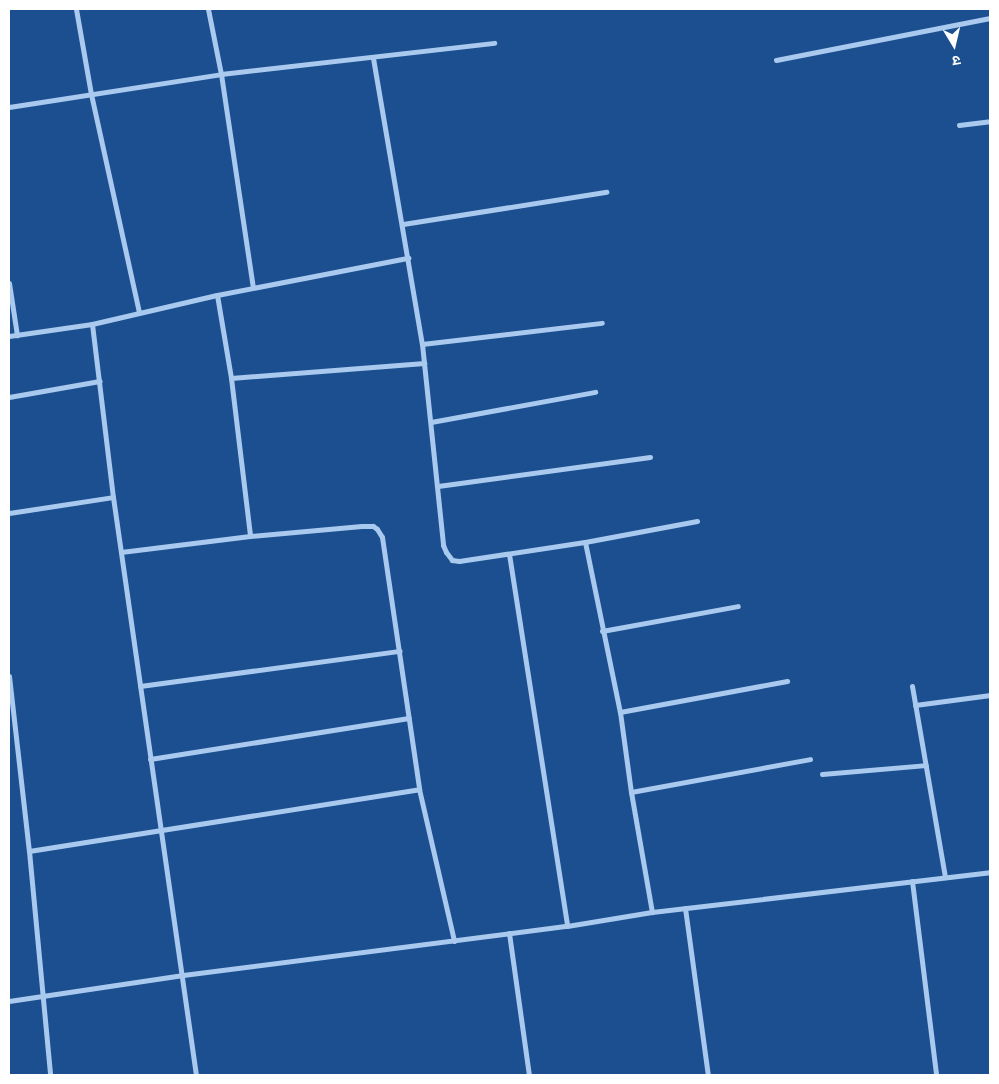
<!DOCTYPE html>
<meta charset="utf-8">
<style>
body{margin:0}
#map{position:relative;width:999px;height:1084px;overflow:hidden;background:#1b4f8f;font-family:"Alegreya Sans","Noto Sans Devanagari",sans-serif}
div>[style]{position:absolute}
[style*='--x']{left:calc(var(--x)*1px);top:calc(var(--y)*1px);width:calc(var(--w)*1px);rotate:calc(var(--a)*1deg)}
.street>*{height:5px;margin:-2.5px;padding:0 2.5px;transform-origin:2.5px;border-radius:2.5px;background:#a9c9ee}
span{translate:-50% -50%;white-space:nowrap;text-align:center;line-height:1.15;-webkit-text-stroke:4px #1b4f8f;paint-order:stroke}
.frame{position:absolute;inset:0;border:10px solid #fff;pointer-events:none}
.north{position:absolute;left:929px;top:20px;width:50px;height:50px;-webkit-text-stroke:4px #1b4f8f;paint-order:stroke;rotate:171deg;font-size:14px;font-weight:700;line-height:20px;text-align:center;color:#fff}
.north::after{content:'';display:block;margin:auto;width:18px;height:22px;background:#fff;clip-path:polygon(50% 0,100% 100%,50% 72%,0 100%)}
</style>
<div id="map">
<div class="street">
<div style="--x:76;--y:9;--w:86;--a:80"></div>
<div style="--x:91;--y:94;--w:223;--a:77.6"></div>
<div style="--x:208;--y:9;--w:66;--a:78.7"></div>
<div style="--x:221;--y:74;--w:216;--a:81.5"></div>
<div style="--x:373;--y:58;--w:290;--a:80.3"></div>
<div style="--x:422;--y:344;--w:202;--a:84"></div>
<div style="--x:443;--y:545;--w:8;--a:67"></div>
<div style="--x:446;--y:552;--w:10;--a:53"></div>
<div style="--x:452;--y:560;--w:7;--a:8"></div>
<div style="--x:459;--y:561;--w:127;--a:-8.6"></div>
<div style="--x:585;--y:542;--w:114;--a:-10.6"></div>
<div style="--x:776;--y:60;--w:218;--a:-11.1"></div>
<div style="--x:9;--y:107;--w:215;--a:-8.8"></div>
<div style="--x:221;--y:74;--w:275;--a:-6.5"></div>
<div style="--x:959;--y:125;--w:31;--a:-7"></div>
<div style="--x:403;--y:224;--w:206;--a:-9"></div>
<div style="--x:9;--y:283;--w:53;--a:81.3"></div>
<div style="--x:217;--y:295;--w:84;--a:80.4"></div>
<div style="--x:231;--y:378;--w:159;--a:83.1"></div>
<div style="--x:92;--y:324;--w:174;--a:83.1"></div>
<div style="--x:113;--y:497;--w:584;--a:81.83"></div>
<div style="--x:9;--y:336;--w:84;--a:-8.2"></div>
<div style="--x:92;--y:324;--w:128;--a:-13.1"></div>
<div style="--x:217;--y:295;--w:195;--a:-11"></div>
<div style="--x:422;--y:344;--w:181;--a:-6.7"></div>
<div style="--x:231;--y:378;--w:194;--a:-4.4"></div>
<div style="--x:9;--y:397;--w:92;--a:-10"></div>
<div style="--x:431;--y:422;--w:167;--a:-10.4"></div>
<div style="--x:438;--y:486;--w:214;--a:-7.8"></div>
<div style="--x:9;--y:513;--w:105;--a:-8.7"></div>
<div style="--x:585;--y:542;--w:174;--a:78.4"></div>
<div style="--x:620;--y:712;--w:81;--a:82.2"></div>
<div style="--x:631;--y:792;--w:122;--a:80.1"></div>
<div style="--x:121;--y:552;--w:130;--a:-7.1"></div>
<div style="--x:250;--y:536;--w:112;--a:-5.1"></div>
<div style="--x:362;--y:526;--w:11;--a:0"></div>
<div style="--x:373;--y:526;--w:5;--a:37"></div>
<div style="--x:377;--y:529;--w:9;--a:58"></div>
<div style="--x:382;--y:537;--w:255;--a:81.6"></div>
<div style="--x:419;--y:789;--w:156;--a:77"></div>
<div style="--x:509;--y:554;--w:376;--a:81.1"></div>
<div style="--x:602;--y:631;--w:138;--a:-10.4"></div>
<div style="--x:9;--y:676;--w:176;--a:83.5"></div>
<div style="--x:29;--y:851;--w:225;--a:84.6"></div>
<div style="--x:140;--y:686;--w:262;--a:-7.7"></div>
<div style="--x:912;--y:686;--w:194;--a:80.2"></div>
<div style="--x:915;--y:705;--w:76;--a:-7.6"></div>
<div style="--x:620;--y:712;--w:170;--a:-10.5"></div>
<div style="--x:150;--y:759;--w:262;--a:-9"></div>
<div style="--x:822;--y:774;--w:104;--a:-4.9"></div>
<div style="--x:631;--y:792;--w:182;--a:-10.4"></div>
<div style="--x:29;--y:851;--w:395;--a:-9"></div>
<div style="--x:912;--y:881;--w:195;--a:82.9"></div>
<div style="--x:685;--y:908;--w:169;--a:82.2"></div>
<div style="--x:509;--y:933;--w:143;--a:82"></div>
<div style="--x:9;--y:1001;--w:176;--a:-8.5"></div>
<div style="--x:183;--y:975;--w:387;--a:-7.3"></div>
<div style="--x:567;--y:926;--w:86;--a:-9.4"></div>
<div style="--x:652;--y:912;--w:340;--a:-6.7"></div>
</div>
<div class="frame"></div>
<div class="north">उ</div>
</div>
